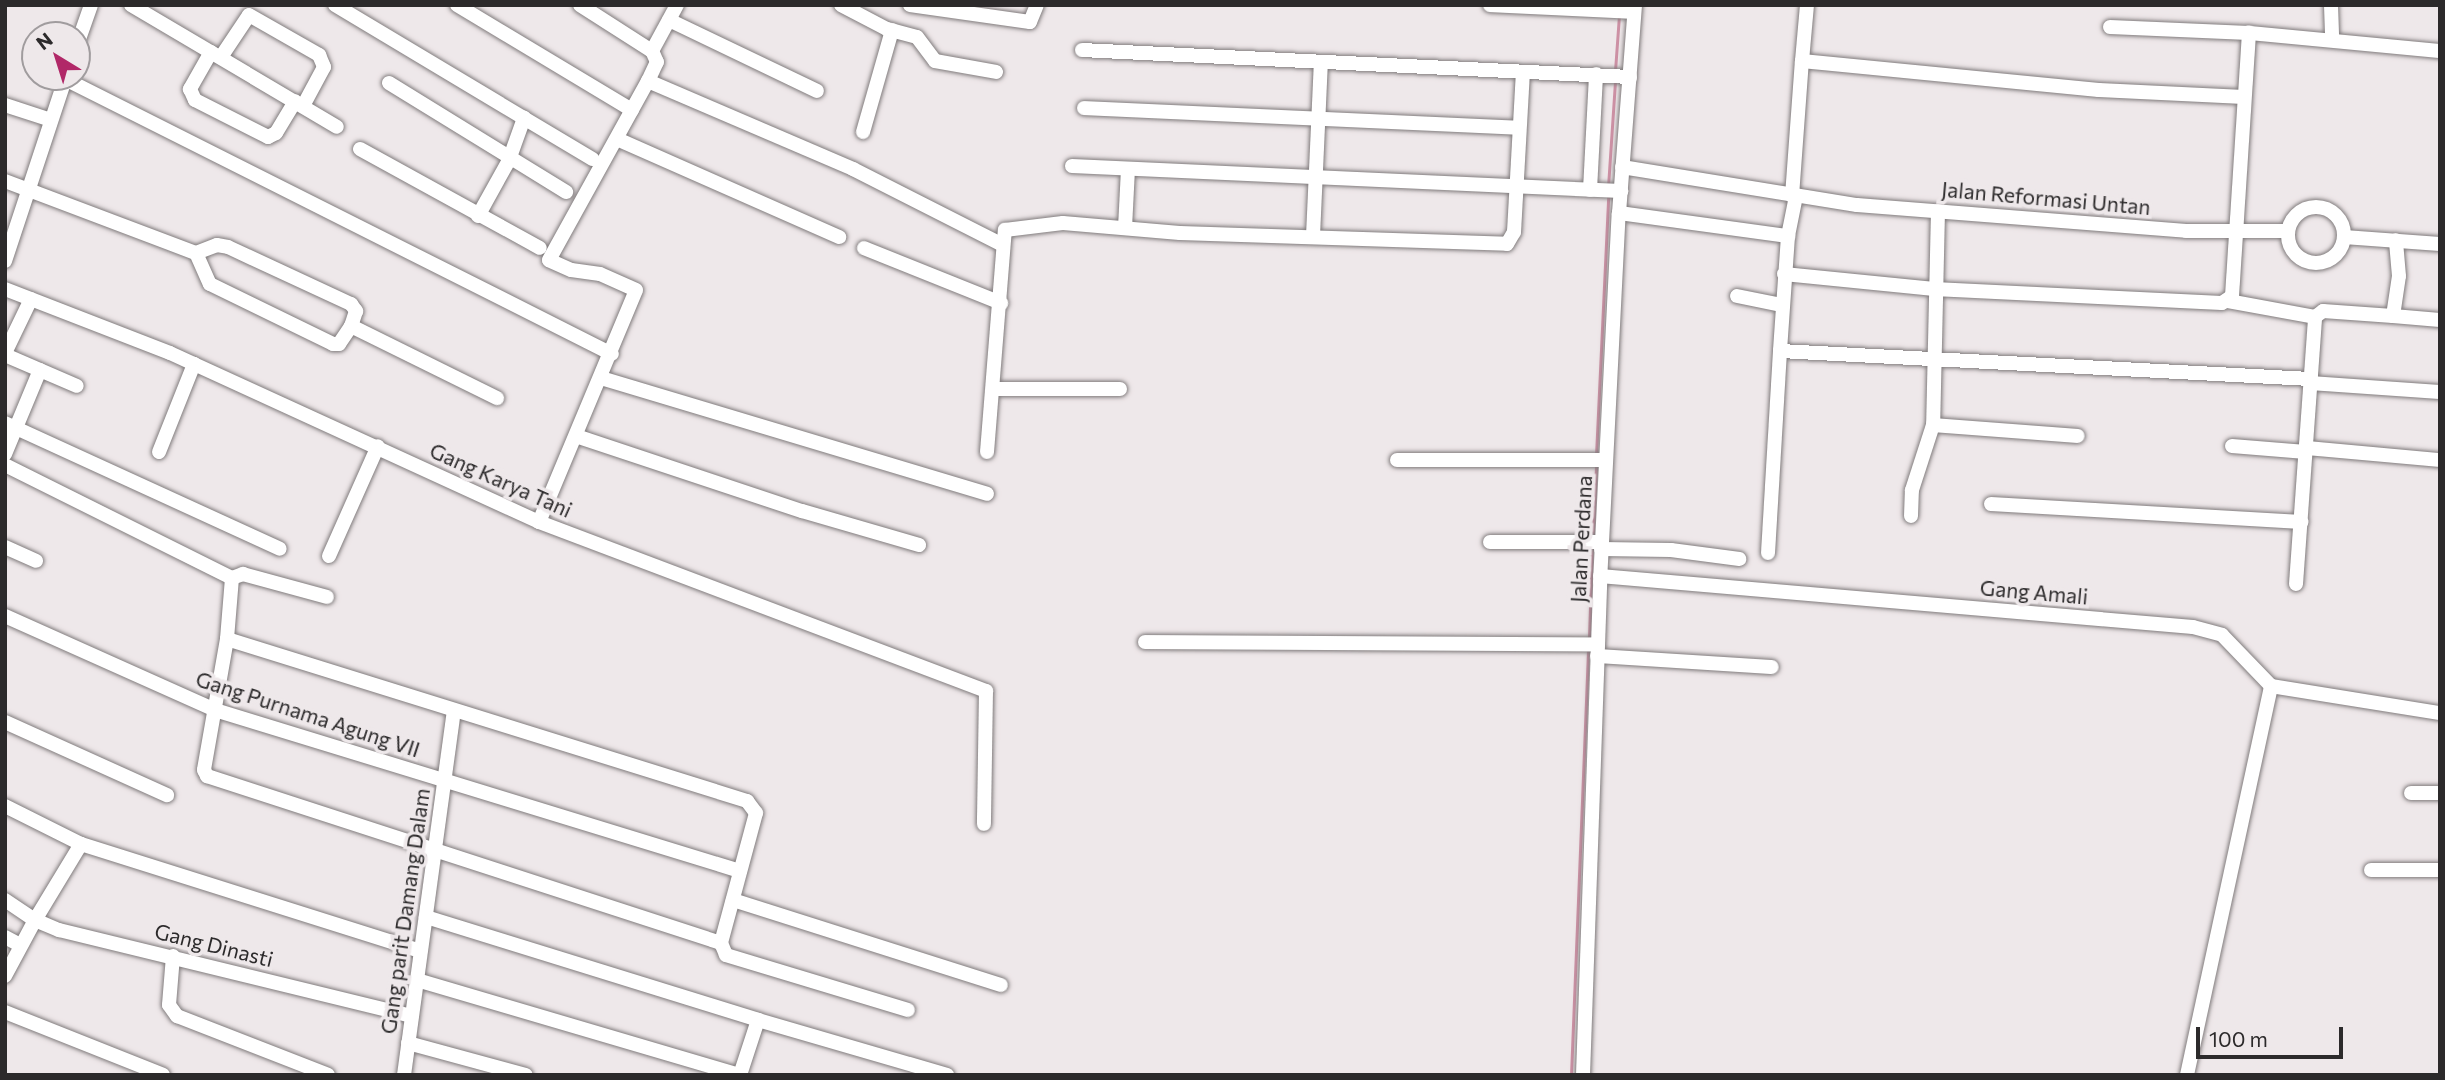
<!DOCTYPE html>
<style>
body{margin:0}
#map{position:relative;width:2445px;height:1080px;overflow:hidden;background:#eee8ea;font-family:Commissioner,sans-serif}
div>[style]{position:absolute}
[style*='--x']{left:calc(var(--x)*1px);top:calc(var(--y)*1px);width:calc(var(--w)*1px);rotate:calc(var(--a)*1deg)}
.stream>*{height:2.5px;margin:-1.25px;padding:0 1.25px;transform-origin:1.25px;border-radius:1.25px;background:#cd91a5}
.roads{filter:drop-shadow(0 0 2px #807b7c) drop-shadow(0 0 2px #807b7c)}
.minor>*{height:14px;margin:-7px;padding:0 7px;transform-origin:7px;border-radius:7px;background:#fff}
.minor>.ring{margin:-7px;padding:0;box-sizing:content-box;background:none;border:14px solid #fff;border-radius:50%}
span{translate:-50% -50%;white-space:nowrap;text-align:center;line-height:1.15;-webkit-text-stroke:7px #eee8ea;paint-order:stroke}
.street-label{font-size:21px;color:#2c2a2b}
.frame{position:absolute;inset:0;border:7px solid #2c2a2b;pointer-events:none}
.north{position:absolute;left:21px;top:21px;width:70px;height:70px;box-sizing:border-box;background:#eee8ea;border:2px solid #a09c9e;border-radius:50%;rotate:322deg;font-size:19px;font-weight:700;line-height:28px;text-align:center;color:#2c2a2b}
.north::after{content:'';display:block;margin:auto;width:24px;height:32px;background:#b12868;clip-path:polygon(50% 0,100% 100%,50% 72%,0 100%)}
.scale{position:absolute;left:2196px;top:1027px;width:147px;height:32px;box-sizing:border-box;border:4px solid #2c2a2b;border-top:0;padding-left:9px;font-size:21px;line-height:24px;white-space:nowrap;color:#2c2a2b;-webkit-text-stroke:5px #eee8ea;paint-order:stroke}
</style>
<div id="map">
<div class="stream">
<div style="--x:1615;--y:71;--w:56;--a:-85.9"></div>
<div style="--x:1608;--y:187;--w:105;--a:-86.2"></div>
<div style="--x:1596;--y:456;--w:259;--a:-87.3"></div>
<div style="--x:1593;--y:536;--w:70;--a:-87.5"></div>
<div style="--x:1589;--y:638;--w:92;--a:-88.1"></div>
<div style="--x:1571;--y:1075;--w:427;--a:-87.7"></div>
</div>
<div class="roads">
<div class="minor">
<div style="--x:131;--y:5;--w:239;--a:30.6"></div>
<div style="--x:335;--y:5;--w:300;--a:30.9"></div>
<div style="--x:457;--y:5;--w:204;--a:31"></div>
<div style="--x:580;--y:5;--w:85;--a:32.6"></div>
<div style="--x:841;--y:5;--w:52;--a:27.6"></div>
<div style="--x:887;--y:29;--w:31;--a:15"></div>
<div style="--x:917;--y:37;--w:30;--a:53"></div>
<div style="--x:935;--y:61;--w:62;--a:10.2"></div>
<div style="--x:910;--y:5;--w:121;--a:8.1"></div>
<div style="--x:1030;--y:22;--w:18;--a:-68"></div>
<div style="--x:1490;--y:5;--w:144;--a:2.8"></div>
<div style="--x:2331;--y:5;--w:33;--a:88"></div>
<div style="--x:669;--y:20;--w:164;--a:25.6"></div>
<div style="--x:2110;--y:27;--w:139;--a:2.5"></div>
<div style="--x:77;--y:45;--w:42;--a:-70.7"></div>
<div style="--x:1082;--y:50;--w:549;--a:2.82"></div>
<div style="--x:211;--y:52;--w:43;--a:119.6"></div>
<div style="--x:190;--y:89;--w:12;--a:66"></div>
<div style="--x:195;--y:100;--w:82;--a:26.9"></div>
<div style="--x:268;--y:137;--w:9;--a:-27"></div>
<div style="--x:276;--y:133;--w:37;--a:-59"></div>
<div style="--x:221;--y:57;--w:50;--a:-56.3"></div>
<div style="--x:249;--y:15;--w:81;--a:29.7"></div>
<div style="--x:319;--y:55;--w:13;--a:67"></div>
<div style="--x:324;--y:67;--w:44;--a:118.3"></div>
<div style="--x:1802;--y:61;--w:56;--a:-84.9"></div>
<div style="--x:65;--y:79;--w:612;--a:26.69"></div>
<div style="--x:648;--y:81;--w:223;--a:23.2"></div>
<div style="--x:853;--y:169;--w:168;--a:26.9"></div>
<div style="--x:389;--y:83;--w:208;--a:31.6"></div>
<div style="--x:5;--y:105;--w:48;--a:18.1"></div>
<div style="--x:1084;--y:108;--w:433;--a:2.6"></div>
<div style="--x:863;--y:132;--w:106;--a:-74.1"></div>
<div style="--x:617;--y:139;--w:243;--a:23.8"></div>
<div style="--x:360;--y:149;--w:205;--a:28.8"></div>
<div style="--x:1072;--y:166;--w:550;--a:2.61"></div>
<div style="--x:1622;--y:167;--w:238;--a:9.2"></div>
<div style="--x:1857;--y:205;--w:330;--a:4.5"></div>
<div style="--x:2186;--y:231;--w:102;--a:0"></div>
<div style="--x:5;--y:181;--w:204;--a:20.7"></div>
<div style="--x:196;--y:253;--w:22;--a:-21"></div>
<div style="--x:217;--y:245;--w:11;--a:10"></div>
<div style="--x:228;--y:247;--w:136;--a:24.9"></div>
<div style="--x:351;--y:304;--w:9;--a:54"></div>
<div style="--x:356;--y:311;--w:16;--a:108"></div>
<div style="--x:351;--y:326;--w:163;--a:26.3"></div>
<div style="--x:1590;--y:190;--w:116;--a:-87"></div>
<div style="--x:1792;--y:196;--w:135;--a:-85.8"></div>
<div style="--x:1802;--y:61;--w:298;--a:5.6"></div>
<div style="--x:2099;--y:90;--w:145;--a:2.8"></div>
<div style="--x:1796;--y:196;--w:41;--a:101.3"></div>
<div style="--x:1788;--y:236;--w:115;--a:94"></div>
<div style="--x:1780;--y:351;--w:532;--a:3.02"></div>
<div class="ring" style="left:2288px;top:207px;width:42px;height:42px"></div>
<div style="--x:1938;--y:211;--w:214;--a:91.3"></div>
<div style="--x:1933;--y:425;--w:145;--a:4.3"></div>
<div style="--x:1619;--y:213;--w:171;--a:7.8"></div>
<div style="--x:478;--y:216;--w:64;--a:-61"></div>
<div style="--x:509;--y:160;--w:45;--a:-70.3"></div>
<div style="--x:1125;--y:228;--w:59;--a:-87.1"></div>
<div style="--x:1313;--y:236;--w:173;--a:-87.4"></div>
<div style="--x:2344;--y:237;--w:96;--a:4.2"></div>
<div style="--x:864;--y:248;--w:148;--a:21.9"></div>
<div style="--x:196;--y:253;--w:34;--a:66"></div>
<div style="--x:210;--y:284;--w:137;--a:26"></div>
<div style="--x:333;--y:344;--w:6;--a:0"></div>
<div style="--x:339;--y:344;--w:22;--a:-56"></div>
<div style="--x:5;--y:261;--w:194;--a:-71.7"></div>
<div style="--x:1784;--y:274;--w:151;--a:5.7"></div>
<div style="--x:1934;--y:289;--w:288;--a:2.8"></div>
<div style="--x:2222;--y:303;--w:12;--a:-35"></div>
<div style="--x:2232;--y:296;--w:264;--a:-86.3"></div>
<div style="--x:2249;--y:33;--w:192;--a:5.4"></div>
<div style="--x:5;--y:289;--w:177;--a:21.2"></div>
<div style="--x:170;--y:353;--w:406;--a:24.6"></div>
<div style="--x:539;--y:522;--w:478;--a:20.7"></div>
<div style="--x:986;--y:691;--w:133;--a:90.9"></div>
<div style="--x:1737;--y:296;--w:46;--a:11.3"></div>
<div style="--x:2228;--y:301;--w:88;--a:10.4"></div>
<div style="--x:2393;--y:316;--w:47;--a:4.9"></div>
<div style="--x:5;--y:353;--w:60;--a:-64.3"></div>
<div style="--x:5;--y:355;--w:78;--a:23.3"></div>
<div style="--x:601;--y:378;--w:403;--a:16.7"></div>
<div style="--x:2310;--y:383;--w:130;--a:4"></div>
<div style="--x:994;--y:389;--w:126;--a:0"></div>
<div style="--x:5;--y:423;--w:302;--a:24.6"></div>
<div style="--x:576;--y:436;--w:238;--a:18.4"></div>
<div style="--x:802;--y:511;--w:122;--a:16.2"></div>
<div style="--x:2232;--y:446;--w:74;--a:4.6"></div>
<div style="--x:2307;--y:448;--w:134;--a:5.2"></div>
<div style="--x:159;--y:452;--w:95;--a:-68.3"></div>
<div style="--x:987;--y:452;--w:223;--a:-85.4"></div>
<div style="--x:1005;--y:230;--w:58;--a:-6.9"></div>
<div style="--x:1063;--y:223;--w:117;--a:4.9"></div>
<div style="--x:1180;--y:233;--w:327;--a:1.9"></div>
<div style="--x:1507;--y:244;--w:14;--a:-60"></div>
<div style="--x:1514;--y:232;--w:159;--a:-86.8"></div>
<div style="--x:5;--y:454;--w:91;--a:-67.4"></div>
<div style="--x:1397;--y:460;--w:209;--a:0"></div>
<div style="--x:5;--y:465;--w:254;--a:26.5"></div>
<div style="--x:1991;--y:504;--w:311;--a:3.3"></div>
<div style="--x:1911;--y:516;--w:26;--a:-88"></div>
<div style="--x:1912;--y:490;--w:68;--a:-72.1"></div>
<div style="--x:539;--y:522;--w:251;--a:-67.3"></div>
<div style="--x:636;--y:290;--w:39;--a:-156"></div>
<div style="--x:600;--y:274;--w:29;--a:-172"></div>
<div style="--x:571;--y:270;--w:24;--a:-156"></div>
<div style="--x:549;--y:260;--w:205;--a:-61.1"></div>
<div style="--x:648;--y:81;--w:21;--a:-65"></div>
<div style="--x:657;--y:62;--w:12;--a:-114"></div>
<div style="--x:652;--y:51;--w:52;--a:-61.5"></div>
<div style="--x:1490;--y:542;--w:112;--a:0"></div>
<div style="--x:5;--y:547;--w:34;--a:24"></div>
<div style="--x:1601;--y:549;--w:70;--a:0.8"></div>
<div style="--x:1671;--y:550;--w:69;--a:7.5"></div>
<div style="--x:1768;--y:553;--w:202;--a:-86.6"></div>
<div style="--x:329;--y:556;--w:120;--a:-66"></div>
<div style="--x:1600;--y:576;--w:595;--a:4.92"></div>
<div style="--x:2193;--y:627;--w:30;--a:15"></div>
<div style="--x:2222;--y:635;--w:71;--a:46.1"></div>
<div style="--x:2271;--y:686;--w:171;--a:9.1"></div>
<div style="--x:232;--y:578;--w:61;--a:94.7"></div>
<div style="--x:227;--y:639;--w:133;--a:100"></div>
<div style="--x:204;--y:770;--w:7;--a:63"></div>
<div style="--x:207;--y:776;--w:540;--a:18"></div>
<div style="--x:721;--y:943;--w:13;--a:67"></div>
<div style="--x:726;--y:955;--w:190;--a:16.8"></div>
<div style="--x:232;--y:578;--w:12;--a:-20"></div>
<div style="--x:243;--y:574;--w:87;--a:15.3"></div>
<div style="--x:2296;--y:584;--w:268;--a:-85.9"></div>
<div style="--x:2315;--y:317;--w:10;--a:-37"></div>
<div style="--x:2323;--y:311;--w:70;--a:4.1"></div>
<div style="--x:2393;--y:316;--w:40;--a:-81.5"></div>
<div style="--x:2399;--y:276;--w:36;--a:-95"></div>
<div style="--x:5;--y:616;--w:230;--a:24.1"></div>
<div style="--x:215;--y:710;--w:549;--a:17.05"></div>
<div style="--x:227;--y:639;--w:545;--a:17.3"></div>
<div style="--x:747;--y:801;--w:15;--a:53"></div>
<div style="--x:756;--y:813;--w:135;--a:105.1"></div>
<div style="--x:1145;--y:642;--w:453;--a:0.3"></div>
<div style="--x:1597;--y:656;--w:175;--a:3.6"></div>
<div style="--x:5;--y:722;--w:178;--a:24.3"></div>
<div style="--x:2411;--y:793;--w:29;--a:0"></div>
<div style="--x:5;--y:806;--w:85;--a:26.6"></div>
<div style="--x:81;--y:844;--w:355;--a:17.5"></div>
<div style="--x:2371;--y:870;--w:69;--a:0"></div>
<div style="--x:5;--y:900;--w:36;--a:34"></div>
<div style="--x:35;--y:920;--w:89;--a:-58.8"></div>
<div style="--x:733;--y:900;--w:281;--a:17.6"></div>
<div style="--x:426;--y:917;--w:348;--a:17.2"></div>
<div style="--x:5;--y:937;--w:17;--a:28"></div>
<div style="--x:173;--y:956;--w:49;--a:94.7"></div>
<div style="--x:169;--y:1005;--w:14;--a:54"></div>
<div style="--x:177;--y:1016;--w:162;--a:21.3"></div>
<div style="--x:5;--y:976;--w:64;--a:-61.8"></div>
<div style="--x:35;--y:920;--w:26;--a:23"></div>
<div style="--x:59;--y:930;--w:363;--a:13.7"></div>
<div style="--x:417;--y:980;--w:336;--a:16.4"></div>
<div style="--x:5;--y:1012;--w:170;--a:21.7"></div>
<div style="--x:408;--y:1043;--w:122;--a:15.2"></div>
<div style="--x:404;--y:1075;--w:367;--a:-82.2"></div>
<div style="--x:740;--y:1075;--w:58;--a:-71.9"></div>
<div style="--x:758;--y:1020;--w:197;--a:16.2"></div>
<div style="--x:1583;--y:1075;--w:493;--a:-88"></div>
<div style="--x:1600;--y:582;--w:369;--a:-87.1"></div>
<div style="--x:1619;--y:213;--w:209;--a:-85.6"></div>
<div style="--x:2187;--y:1075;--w:398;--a:-77.8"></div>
</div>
</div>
<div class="street-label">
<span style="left:2046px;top:198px;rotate:5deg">Jalan Reformasi Untan</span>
<span style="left:501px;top:480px;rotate:24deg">Gang Karya Tani</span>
<span style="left:1581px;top:539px;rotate:-87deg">Jalan Perdana</span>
<span style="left:2034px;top:592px;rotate:5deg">Gang Amali</span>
<span style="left:308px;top:714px;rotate:18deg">Gang Purnama Agung VII</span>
<span style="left:405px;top:911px;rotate:-82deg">Gang parit Damang Dalam</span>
<span style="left:214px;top:945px;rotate:14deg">Gang Dinasti</span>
</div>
<div class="frame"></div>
<div class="north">N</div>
<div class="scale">100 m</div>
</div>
